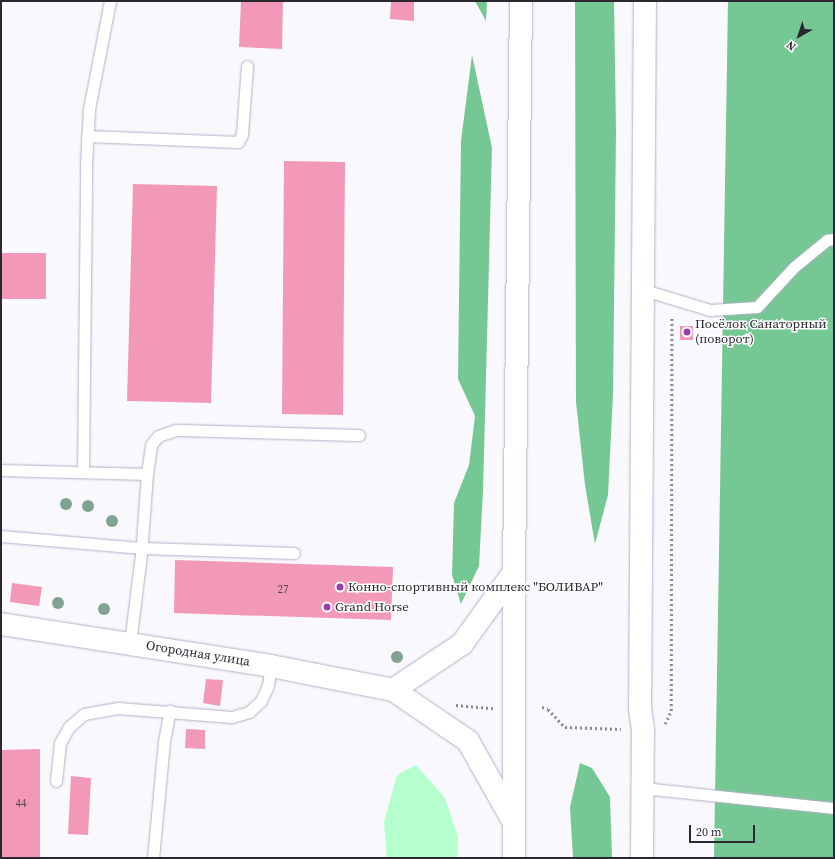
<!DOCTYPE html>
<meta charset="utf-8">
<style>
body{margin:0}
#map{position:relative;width:835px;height:859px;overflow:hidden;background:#f9f8fd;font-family:"Source Serif 4",serif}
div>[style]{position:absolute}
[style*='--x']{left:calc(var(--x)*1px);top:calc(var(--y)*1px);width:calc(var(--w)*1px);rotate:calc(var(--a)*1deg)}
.green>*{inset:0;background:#b4ffcd}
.forest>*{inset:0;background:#75c894}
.building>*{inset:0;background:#f299b7}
.path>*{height:2.5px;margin-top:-1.25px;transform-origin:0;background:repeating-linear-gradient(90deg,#8a8890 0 2px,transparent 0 5px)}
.roads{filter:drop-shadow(0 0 1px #b6b0c9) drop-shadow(0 0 1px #b6b0c9)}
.lane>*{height:11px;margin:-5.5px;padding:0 5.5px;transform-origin:5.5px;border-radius:5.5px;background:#fff}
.street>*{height:22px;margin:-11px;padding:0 11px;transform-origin:11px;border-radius:11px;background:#fff}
.highway>*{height:22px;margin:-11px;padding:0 11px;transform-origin:11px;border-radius:11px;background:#fff}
.trees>*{width:12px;height:12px;margin:-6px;border-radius:50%;background:#81a291}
.dots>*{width:11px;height:11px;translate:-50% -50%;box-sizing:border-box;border:2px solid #fff;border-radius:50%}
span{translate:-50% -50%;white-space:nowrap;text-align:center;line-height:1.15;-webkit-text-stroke:3px #fff;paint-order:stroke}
.number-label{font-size:11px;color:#5d4453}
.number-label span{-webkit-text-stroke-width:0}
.poi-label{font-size:13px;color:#2b2832}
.left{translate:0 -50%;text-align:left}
.street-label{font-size:13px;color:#2b2832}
.frame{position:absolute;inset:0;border:2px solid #2b2832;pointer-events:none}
.north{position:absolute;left:779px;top:16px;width:40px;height:40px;-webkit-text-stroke:3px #fff;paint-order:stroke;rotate:219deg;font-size:11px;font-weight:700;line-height:16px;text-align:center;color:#2b2832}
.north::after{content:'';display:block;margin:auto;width:14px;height:18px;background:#2b2832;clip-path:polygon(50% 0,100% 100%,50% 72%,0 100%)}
.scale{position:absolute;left:689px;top:825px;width:66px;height:18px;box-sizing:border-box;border:2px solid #2b2832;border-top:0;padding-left:5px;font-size:12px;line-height:14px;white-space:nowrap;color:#2b2832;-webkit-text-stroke:3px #fff;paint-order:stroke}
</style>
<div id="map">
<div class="green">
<div style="clip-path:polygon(416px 765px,445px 798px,458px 837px,457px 858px,387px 858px,384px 822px,397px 775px)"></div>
</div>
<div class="forest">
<div style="clip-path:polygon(475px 1px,487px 1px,486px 21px)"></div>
<div style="clip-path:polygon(575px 1px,614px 1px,616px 132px,613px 395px,608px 495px,595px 544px,585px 485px,576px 402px)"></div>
<div style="clip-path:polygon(728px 1px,834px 1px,834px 858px,714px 858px)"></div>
<div style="clip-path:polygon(472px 55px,492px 148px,483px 491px,479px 566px,461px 604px,452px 575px,454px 503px,469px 465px,475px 416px,458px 379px,461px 141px)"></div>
<div style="clip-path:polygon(580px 763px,592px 768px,610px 797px,612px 858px,573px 858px,570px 807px)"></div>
</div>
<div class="building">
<div style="clip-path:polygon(241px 1px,283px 1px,282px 49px,239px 47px)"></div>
<div style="clip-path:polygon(391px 1px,414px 1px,414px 21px,390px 19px)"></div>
<div style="clip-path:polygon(284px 161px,345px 162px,343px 415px,282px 414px)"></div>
<div style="clip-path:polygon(133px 184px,217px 186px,211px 403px,127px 401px)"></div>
<div style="clip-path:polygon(1px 253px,46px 253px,46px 299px,1px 299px)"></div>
<div style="clip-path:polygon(680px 326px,693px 326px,693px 340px,680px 340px)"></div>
<div style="clip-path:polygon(175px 560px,393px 567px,391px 620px,174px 613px)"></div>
<div style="clip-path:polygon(12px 583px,42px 587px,39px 606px,10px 602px)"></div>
<div style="clip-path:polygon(206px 679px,223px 680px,220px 706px,203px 703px)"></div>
<div style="clip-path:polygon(186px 729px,205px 730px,205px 749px,185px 748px)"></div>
<div style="clip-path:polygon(40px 749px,40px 858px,1px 858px,1px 750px)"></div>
<div style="clip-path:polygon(71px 776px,91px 778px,88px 835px,68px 834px)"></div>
</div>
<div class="path">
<div style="--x:456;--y:705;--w:37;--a:5"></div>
<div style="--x:542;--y:707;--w:6;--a:18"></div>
<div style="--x:548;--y:709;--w:25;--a:47"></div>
<div style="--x:565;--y:727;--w:56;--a:2"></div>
<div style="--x:665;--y:724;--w:14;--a:-65"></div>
<div style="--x:671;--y:711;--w:394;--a:-89.9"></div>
</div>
<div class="roads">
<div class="lane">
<div style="--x:87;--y:136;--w:151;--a:2.3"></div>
<div style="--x:238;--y:142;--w:9;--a:-63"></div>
<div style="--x:242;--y:134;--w:68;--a:-85.8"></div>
<div style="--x:644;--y:290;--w:69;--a:16.9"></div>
<div style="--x:710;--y:310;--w:47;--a:-3.7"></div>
<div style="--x:757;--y:307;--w:54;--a:-47.2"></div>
<div style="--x:794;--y:267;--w:43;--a:-39.3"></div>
<div style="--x:827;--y:240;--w:7;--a:-8"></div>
<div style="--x:1;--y:470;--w:146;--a:1.6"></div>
<div style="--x:83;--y:472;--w:307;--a:-89.4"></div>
<div style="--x:86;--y:165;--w:56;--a:-86.9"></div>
<div style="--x:89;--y:109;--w:110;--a:-79"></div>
<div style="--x:1;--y:536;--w:142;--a:4.9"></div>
<div style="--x:142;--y:548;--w:152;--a:1.9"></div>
<div style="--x:130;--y:643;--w:89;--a:-82.9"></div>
<div style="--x:141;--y:555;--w:81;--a:-85.8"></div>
<div style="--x:147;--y:474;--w:29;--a:-82"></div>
<div style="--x:151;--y:445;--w:11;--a:-52"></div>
<div style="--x:158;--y:436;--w:20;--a:-18"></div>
<div style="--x:177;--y:430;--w:182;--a:1.6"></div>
<div style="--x:56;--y:781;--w:38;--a:-84"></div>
<div style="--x:60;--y:743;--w:18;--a:-61"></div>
<div style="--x:69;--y:727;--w:20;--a:-41"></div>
<div style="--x:84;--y:714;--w:35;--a:-10"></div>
<div style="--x:118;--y:708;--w:114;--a:4.5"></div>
<div style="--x:232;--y:717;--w:18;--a:-16"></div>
<div style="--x:249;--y:712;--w:16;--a:-43"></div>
<div style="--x:261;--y:701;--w:17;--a:-66"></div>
<div style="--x:268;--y:685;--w:19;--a:-81"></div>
<div style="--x:643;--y:788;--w:192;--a:6"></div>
<div style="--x:153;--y:858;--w:118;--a:-84.6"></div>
<div style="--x:164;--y:741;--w:31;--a:-79"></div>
</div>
<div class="street">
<div style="--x:1;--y:624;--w:273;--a:8.8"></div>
<div style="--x:271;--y:666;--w:124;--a:11.1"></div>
<div style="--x:393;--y:690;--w:91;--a:34.2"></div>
<div style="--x:468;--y:741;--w:92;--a:60.6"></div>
<div style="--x:393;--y:690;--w:83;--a:-33.7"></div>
<div style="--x:462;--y:644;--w:89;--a:-54.2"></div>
</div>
<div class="highway">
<div style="--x:514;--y:858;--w:286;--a:-90"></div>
<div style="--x:514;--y:572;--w:571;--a:-89.3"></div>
<div style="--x:642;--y:858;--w:128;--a:-89.6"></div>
<div style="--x:643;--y:730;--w:21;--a:-98"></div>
<div style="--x:640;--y:709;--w:708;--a:-89.6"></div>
</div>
</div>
<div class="trees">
<div style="left:66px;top:504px"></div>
<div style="left:88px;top:506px"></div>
<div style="left:112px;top:521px"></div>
<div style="left:58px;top:603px"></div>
<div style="left:104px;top:609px"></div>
<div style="left:397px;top:657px"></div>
</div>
<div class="dots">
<div style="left:687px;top:332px;background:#993faa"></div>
<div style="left:340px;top:587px;background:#993faa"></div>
<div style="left:327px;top:607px;background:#993faa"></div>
</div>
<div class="number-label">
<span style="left:283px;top:590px">27</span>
<span style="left:21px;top:804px">44</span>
</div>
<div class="poi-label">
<span class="left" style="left:695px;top:332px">Посёлок Санаторный<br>(поворот)</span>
<span class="left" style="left:348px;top:587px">Конно-спортивный комплекс "БОЛИВАР"</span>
<span class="left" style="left:335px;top:607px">Grand Horse</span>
</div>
<div class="street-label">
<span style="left:198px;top:654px;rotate:9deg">Огородная улица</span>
</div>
<div class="frame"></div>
<div class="north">N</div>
<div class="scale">20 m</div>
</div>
